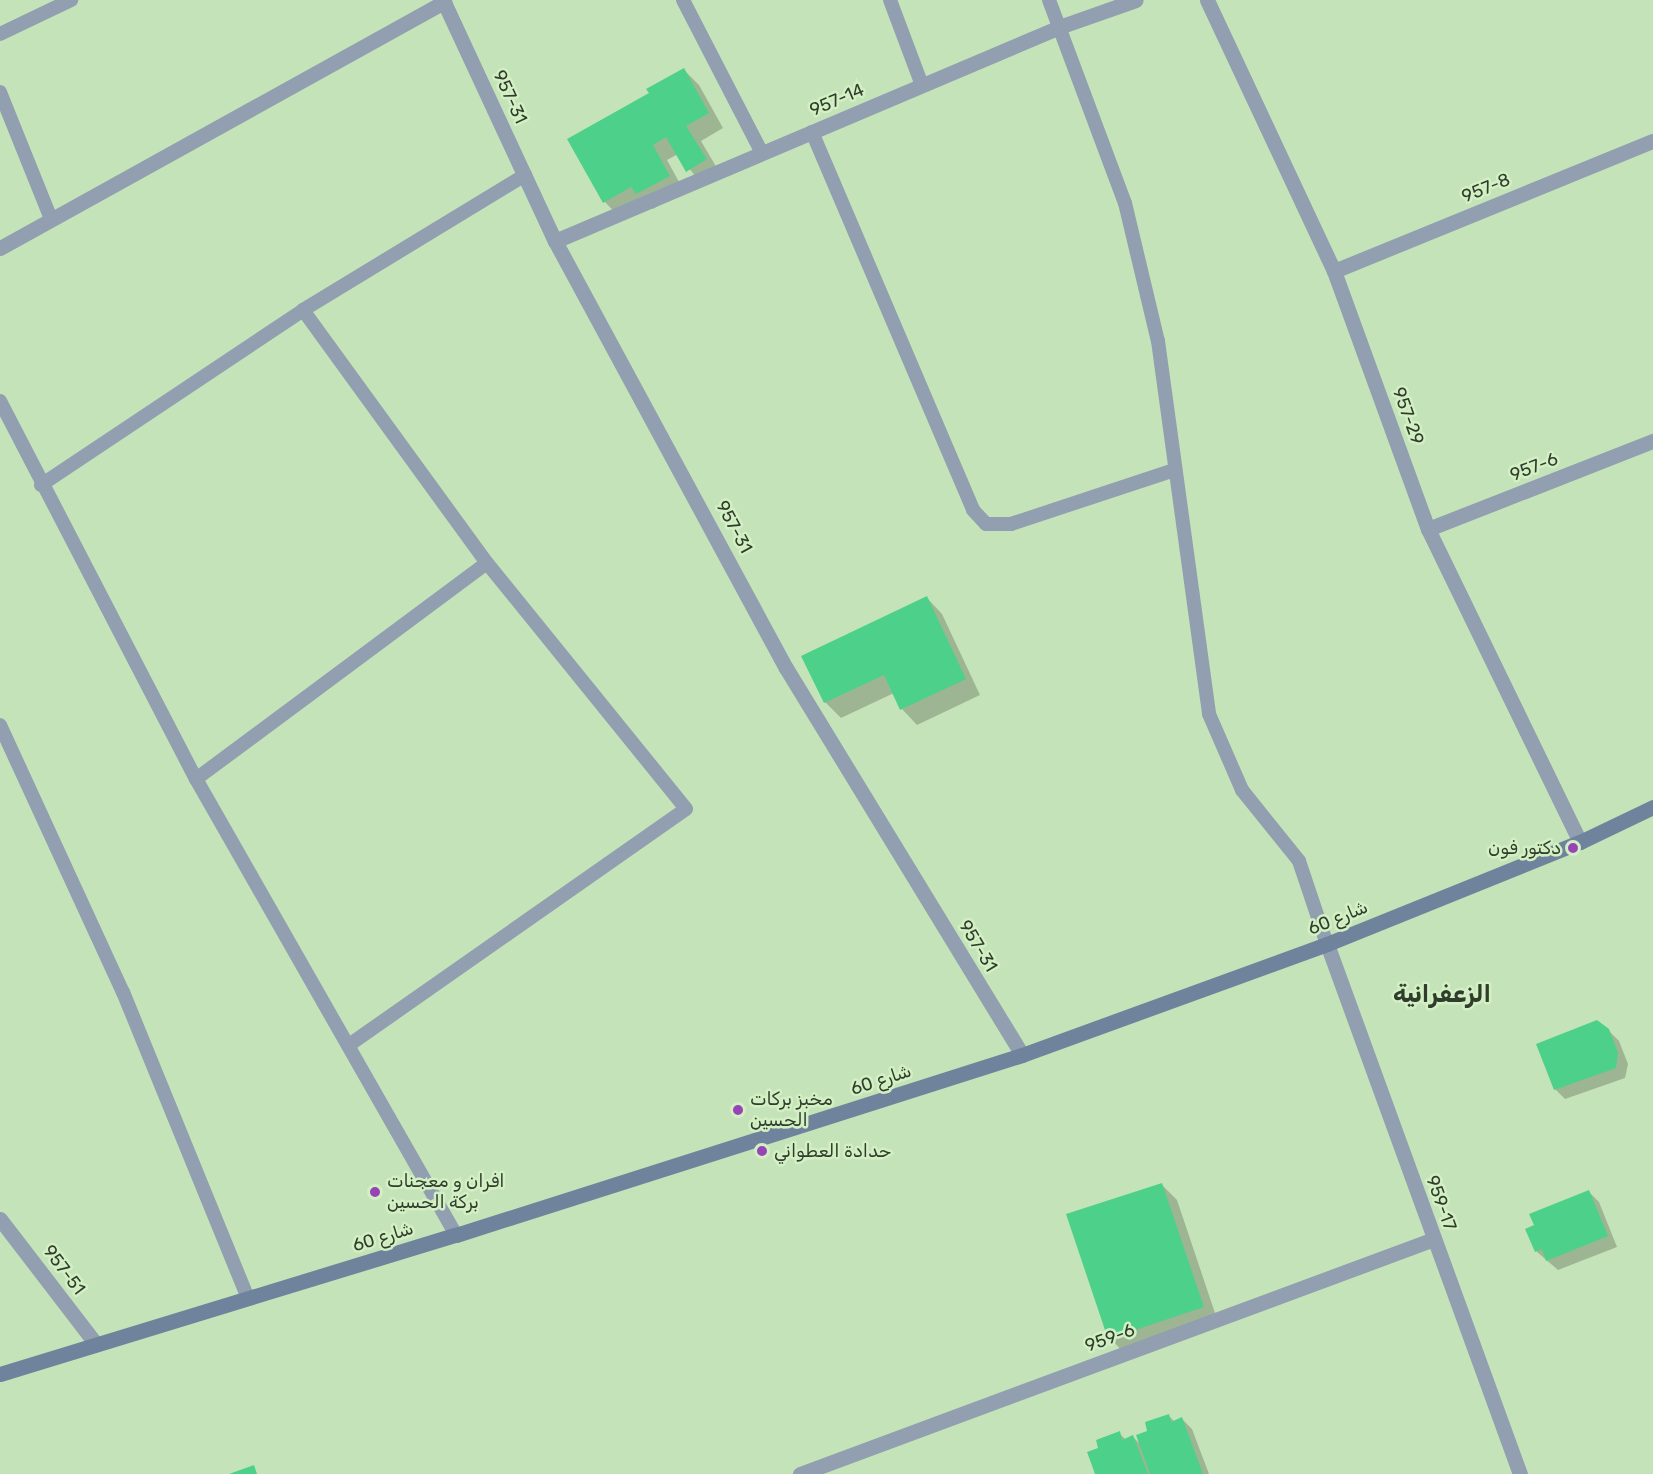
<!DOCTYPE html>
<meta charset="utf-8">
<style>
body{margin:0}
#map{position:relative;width:1653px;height:1474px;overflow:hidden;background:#c5e3b8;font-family:Rubik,Cairo,sans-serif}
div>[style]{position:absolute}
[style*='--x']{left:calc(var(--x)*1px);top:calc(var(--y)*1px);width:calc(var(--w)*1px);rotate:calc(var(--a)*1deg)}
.shadow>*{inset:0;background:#0003}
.building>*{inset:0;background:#4dd18a}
.lane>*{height:14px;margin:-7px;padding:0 7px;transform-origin:7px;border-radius:7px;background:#929fb1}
.street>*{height:15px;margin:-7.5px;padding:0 7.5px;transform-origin:7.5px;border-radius:7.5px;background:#929fb1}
.secondary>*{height:15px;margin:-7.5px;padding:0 7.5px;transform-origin:7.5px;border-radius:7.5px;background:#70839d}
.dots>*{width:16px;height:16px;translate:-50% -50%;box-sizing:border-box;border:3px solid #d2f0c4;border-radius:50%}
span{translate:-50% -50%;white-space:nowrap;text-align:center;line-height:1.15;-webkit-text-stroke:5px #d2f0c4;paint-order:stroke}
.street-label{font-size:18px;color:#313d2c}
.poi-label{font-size:18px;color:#313d2c}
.right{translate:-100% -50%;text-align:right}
.left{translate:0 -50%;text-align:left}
.district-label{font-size:24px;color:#313d2c;font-weight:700}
</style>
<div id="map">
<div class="shadow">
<div style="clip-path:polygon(684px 70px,699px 85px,723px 128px,701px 141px,721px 175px,703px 186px,678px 154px,667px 160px,684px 191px,653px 209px,646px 202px,620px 218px,605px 202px,569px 139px,651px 94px)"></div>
<div style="clip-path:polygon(927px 598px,942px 614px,980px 695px,917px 725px,902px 709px,894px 693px,841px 718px,825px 702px)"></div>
<div style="clip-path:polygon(1608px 1030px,1619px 1041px,1628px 1064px,1625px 1078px,1565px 1099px,1555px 1089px)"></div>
<div style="clip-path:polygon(1162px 1185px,1177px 1200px,1218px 1322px,1125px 1354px,1110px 1338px)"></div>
<div style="clip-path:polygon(1589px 1192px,1599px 1202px,1617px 1247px,1558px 1270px,1536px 1251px)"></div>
<div style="clip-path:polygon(1168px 1415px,1175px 1422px,1182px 1419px,1192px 1429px,1209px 1474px,1097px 1474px,1100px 1449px,1119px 1433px,1126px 1440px,1133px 1437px,1141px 1445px)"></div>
</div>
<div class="building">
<div style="clip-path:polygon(684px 68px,709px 113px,686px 126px,707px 159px,686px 172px,666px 137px,653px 145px,670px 176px,636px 194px,631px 187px,603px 203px,567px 139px,649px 93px,646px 89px)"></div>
<div style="clip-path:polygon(927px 596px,966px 679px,900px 710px,884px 675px,824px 703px,801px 656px)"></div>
<div style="clip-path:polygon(1597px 1020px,1609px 1029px,1618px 1053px,1616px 1068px,1554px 1090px,1536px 1044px)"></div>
<div style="clip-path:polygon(1162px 1183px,1204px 1307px,1108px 1339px,1066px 1214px)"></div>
<div style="clip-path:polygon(1589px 1190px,1608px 1236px,1546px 1261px,1542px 1249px,1535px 1252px,1525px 1229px,1534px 1225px,1529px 1214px)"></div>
<div style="clip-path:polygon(1169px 1414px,1171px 1422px,1182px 1417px,1203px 1474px,1150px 1474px,1136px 1435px,1147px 1431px,1145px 1422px)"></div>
<div style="clip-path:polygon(1120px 1431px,1122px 1440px,1133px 1435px,1148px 1474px,1095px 1474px,1087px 1452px,1098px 1448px,1096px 1440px)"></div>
<div style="clip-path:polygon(254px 1465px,257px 1474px,229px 1474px)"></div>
</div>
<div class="lane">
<div style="--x:683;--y:0;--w:172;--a:62.7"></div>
<div style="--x:890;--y:0;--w:91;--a:69.4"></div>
<div style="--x:1049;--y:0;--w:217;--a:69.5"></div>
<div style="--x:1125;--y:203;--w:142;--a:76.6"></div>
<div style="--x:1158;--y:341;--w:376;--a:82.2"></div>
<div style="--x:1209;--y:714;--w:83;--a:66.5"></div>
<div style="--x:1242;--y:790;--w:91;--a:51.2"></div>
<div style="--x:1299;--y:861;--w:88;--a:71.4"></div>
<div style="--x:0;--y:34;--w:79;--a:-25.6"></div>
<div style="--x:0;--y:92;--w:137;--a:68.1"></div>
<div style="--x:812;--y:132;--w:411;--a:66.9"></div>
<div style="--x:973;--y:510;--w:19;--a:47"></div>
<div style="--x:986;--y:524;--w:25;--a:0"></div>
<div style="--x:1011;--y:524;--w:172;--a:-18.3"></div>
<div style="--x:303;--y:310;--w:313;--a:54"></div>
<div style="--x:487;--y:563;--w:316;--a:51"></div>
<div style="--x:686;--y:809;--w:411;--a:145"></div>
<div style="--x:0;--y:401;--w:426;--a:62.6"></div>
<div style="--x:196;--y:779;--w:525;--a:60.31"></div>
<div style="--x:41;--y:485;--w:315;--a:-33.7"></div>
<div style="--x:303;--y:310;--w:260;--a:-31.3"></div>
<div style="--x:0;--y:725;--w:294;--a:65.3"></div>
<div style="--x:123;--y:992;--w:331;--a:67.8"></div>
<div style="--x:196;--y:779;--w:362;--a:-36.6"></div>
</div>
<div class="street">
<div style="--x:443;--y:0;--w:266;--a:65.1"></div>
<div style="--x:555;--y:241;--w:485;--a:61.6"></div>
<div style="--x:786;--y:668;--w:453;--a:58.6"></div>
<div style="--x:1207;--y:0;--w:299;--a:64.9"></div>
<div style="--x:1334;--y:271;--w:275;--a:70"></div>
<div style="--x:1428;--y:529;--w:348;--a:64.1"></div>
<div style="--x:555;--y:241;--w:551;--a:-22.98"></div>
<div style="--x:1062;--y:26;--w:78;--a:-19.4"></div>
<div style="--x:0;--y:248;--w:508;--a:-28.99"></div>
<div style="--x:1334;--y:271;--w:344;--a:-22.2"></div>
<div style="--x:1428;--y:529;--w:242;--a:-21.4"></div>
<div style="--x:1327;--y:944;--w:564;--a:69.99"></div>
<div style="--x:0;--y:1219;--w:158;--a:52.5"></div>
<div style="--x:800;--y:1474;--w:676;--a:-20.34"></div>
</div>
<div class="secondary">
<div style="--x:0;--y:1374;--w:477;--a:-17"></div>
<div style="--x:456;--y:1235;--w:594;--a:-17.64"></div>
<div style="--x:1022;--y:1055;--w:325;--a:-20"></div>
<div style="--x:1327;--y:944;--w:273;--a:-22"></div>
<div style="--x:1580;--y:842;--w:81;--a:-25.6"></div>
</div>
<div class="dots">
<div style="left:1573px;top:848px;background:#9745b4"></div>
<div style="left:738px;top:1110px;background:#9745b4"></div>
<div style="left:762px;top:1151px;background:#9745b4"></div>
<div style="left:375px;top:1192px;background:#9745b4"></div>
</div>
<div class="street-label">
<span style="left:510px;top:97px;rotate:65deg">957-31</span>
<span style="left:837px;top:100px;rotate:-23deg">957-14</span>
<span style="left:1486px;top:188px;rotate:-22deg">957-8</span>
<span style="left:1408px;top:416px;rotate:70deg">957-29</span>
<span style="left:1534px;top:467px;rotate:-21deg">957-6</span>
<span style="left:734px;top:527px;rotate:62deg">957-31</span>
<span style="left:1338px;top:918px;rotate:-22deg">شارع 60</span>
<span style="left:978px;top:946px;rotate:59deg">957-31</span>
<span style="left:881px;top:1080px;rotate:-18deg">شارع 60</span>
<span style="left:1441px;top:1203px;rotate:70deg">959-17</span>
<span style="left:383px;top:1237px;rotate:-17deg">شارع 60</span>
<span style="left:64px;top:1270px;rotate:53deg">957-51</span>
<span style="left:1110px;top:1338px;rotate:-20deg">959-6</span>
</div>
<div class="poi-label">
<span class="right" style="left:1561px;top:848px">دكتور فون</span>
<span class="left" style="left:750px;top:1110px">مخبز بركات<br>الحسين</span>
<span class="left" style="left:774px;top:1151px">حدادة العطواني</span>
<span class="left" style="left:387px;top:1192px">افران و معجنات<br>بركة الحسين</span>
</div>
<div class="district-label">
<span style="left:1442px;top:995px">الزعفرانية</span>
</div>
</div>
